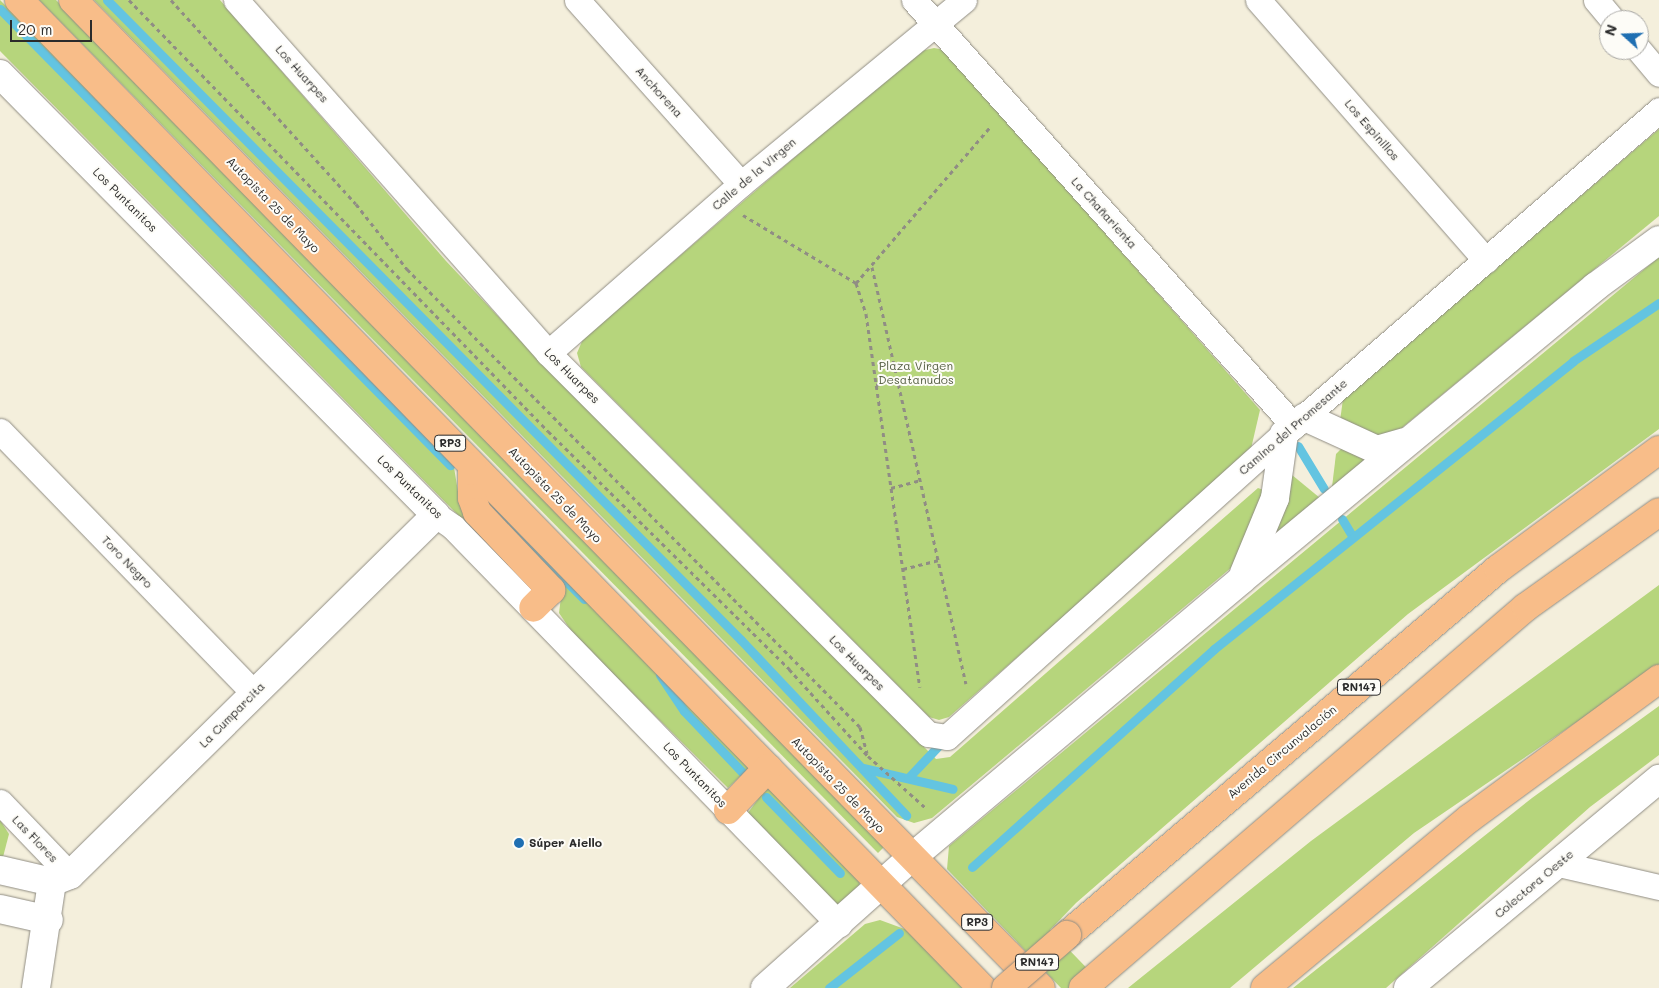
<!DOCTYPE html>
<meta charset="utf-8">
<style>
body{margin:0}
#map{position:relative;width:1659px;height:988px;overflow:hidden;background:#f4efdc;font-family:Mali,sans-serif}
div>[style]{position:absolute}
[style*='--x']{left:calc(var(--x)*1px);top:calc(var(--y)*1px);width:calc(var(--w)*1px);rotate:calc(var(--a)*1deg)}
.green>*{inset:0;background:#b6d57c}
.stream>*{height:9px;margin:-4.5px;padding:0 4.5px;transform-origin:4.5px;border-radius:4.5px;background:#63c4e1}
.path>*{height:3px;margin-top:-1.5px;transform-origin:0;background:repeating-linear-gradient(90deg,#908d84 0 4px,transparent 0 8px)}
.roads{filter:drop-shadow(0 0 1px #908d84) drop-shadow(0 0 1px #908d84)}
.minor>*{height:25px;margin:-12.5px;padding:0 12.5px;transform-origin:12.5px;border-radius:12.5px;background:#fff}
.tertiary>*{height:28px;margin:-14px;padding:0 14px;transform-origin:14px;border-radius:14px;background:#fff}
.primary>*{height:28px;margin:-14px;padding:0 14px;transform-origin:14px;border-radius:14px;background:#f8bd89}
.trunk>*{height:28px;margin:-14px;padding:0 14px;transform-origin:14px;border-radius:14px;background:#f8bd89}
.bridges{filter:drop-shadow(0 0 1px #908d84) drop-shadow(0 0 1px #908d84)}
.trunk-bridge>*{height:28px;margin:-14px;padding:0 14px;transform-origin:14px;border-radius:14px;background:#f8bd89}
.dots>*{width:14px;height:14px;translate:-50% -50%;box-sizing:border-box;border:2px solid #fdfcf7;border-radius:50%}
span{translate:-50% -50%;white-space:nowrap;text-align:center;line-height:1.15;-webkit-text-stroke:4px #fdfcf7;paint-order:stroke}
.shield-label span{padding:1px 4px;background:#fdfcf7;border:1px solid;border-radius:4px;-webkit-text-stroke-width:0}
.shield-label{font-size:11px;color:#2b2b2b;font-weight:700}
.street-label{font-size:12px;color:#2b2b2b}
.park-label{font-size:12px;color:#555e43}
.poi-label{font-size:12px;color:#2b2b2b;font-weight:700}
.left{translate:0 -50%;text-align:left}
.north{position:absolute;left:1599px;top:10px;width:50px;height:50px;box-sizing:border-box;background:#fdfcf7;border:1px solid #a9a8a5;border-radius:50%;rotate:290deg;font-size:14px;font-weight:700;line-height:20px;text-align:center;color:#2b2b2b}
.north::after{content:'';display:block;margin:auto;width:18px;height:22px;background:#1f6fb2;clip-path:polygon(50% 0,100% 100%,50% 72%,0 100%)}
.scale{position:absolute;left:10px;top:20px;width:82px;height:22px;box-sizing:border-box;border:2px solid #2b2b2b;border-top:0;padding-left:6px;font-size:15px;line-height:18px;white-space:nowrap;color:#2b2b2b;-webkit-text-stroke:4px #fdfcf7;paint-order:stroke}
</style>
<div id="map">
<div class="green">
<div style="clip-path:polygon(0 0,452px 455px,460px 504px,533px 581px,528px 586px,0 51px)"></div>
<div style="clip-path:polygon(39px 0,56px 0,887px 844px,878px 853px)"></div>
<div style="clip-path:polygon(94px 0,220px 0,446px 261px,542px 363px,936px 759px,950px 757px,1258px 488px,1269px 492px,1244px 557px,932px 818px,914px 823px,897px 817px)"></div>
<div style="clip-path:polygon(934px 48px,945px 50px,1260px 410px,1250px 453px,949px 717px,939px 720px,929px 717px,581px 367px,577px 353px,583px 339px,917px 52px)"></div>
<div style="clip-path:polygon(1659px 129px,1659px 216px,1392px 436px,1375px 440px,1340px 421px,1343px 399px)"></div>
<div style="clip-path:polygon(1659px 257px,1659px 429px,1408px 614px,1076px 903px,1050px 930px,1106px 988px,1061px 988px,947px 869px,949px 846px)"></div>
<div style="clip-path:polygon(1343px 447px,1371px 457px,1332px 487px,1336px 454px)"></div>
<div style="clip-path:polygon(1286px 470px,1320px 498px,1264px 543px)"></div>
<div style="clip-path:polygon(489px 493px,754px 763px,728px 788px,574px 635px,559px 613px,562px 589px,489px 513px)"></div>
<div style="clip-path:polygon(1659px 585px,1659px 666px,1414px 833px,1230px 988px,1128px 988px,1311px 841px)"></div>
<div style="clip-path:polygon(1659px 706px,1659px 755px,1590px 807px,1386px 988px,1293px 988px,1532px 798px)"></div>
<div style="clip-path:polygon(772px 780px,860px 878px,859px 887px,840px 908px,747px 814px)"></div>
<div style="clip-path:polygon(0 820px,9px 834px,3px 857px,0 856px)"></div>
<div style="clip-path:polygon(880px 920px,910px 931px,967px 988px,790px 988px,865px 924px)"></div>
</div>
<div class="stream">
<div style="--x:107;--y:0;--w:901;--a:45.27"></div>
<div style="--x:741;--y:640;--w:241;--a:46.7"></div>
<div style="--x:0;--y:9;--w:641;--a:45.38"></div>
<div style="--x:1298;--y:446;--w:50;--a:58.8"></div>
<div style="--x:495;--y:510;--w:126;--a:45"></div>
<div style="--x:1342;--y:519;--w:21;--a:59"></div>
<div style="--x:660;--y:675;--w:43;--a:56.3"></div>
<div style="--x:684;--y:711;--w:84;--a:46.4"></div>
<div style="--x:863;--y:768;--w:92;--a:13.1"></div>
<div style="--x:908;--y:778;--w:50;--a:-46.6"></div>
<div style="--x:766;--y:797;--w:106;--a:45.8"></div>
<div style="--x:972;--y:867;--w:326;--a:-42"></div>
<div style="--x:1214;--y:649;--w:460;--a:-38.7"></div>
<div style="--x:1573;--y:361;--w:104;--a:-34"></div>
<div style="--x:829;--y:988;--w:89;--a:-38.2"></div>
</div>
<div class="path">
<div style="--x:129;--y:0;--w:601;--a:45.81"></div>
<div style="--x:548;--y:431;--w:339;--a:44.6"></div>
<div style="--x:789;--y:669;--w:118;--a:47.8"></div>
<div style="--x:868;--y:756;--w:79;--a:41.9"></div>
<div style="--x:171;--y:0;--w:275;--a:47.8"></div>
<div style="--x:356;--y:204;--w:83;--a:51.9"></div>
<div style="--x:407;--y:269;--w:644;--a:45.31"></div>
<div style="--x:860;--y:727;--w:27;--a:75"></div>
<div style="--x:743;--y:215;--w:132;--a:31"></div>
<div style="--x:856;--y:283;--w:33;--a:72"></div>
<div style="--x:866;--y:314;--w:377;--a:81.8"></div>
<div style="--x:872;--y:267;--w:427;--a:77.3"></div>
<div style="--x:856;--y:283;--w:207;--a:-49.3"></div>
<div style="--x:876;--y:385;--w:22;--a:-16"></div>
<div style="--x:891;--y:488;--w:30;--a:-15"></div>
<div style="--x:903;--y:569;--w:36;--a:-14"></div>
</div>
<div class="roads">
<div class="minor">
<div style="--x:236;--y:0;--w:471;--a:48.5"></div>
<div style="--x:548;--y:353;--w:538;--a:45.08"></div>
<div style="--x:928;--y:734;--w:19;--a:9"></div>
<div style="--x:947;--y:737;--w:453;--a:-42"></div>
<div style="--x:1284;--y:434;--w:496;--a:-40.8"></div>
<div style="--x:577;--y:0;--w:246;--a:48.3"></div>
<div style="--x:914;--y:0;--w:571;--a:48.27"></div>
<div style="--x:1258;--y:0;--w:346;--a:48.8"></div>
<div style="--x:1596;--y:0;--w:26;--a:50"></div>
<div style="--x:1639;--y:50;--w:31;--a:50"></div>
<div style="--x:548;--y:353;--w:257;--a:-41.2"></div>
<div style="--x:741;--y:184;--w:289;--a:-39.5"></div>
<div style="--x:0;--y:431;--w:365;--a:45.9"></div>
<div style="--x:436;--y:515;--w:21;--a:35"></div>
<div style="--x:453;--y:527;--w:554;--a:45.8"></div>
<div style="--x:0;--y:802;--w:101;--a:46.2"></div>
<div style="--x:1559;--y:864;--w:103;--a:13"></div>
</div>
<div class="tertiary">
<div style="--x:0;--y:74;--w:620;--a:45.33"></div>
<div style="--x:436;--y:515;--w:513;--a:135.47"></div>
<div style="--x:70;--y:875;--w:19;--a:159"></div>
<div style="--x:52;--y:882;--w:107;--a:98.6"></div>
<div style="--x:1305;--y:417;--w:79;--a:24.6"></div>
<div style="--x:1377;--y:450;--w:29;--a:-16"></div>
<div style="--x:1244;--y:573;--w:81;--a:-67.5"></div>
<div style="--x:1275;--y:498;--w:65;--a:-82"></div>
<div style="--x:0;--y:870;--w:53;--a:13"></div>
<div style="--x:0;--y:909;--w:50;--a:12.7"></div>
<div style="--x:765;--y:988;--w:194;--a:-41.7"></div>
<div style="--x:910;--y:859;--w:433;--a:-40.1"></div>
<div style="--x:1241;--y:580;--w:460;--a:-39.6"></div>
<div style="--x:1595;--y:287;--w:79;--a:-36.3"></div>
<div style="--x:1408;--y:988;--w:327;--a:-39.8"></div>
</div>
<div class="primary">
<div style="--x:19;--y:0;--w:1380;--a:45.73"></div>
<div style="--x:73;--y:0;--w:1383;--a:45.59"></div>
<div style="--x:472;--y:466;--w:32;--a:90"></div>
<div style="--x:472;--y:498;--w:15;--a:70"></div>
<div style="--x:477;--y:512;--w:108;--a:46.5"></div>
<div style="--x:551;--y:590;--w:25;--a:135"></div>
<div style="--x:728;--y:810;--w:58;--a:-46.4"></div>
</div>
<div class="trunk">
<div style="--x:1067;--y:935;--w:565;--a:-40.34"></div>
<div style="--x:1498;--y:569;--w:200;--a:-36.5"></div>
<div style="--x:1083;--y:988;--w:584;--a:-40.7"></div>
<div style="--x:1526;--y:607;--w:163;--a:-35.5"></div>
<div style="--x:1265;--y:988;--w:266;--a:-39.7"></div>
<div style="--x:1470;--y:818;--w:235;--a:-36.3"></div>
</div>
</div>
<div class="bridges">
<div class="trunk-bridge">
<div style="--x:1006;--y:988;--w:81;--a:-41"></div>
</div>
</div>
<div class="dots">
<div style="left:519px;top:843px;background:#1f6fb2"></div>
</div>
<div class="shield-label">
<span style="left:450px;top:443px">RP3</span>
<span style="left:1359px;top:687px">RN147</span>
<span style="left:977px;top:922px">RP3</span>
<span style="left:1037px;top:962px">RN147</span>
</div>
<div class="street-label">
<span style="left:302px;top:74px;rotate:48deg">Los Huarpes</span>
<span style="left:659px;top:92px;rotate:48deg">Anchorena</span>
<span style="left:1372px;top:130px;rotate:49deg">Los Espinillos</span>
<span style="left:754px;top:174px;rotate:-40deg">Calle de la Virgen</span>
<span style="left:125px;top:200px;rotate:45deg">Los Puntanitos</span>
<span style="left:273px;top:205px;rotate:46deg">Autopista 25 de Mayo</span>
<span style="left:1104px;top:213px;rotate:48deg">La Chañarienta</span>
<span style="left:572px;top:376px;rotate:45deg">Los Huarpes</span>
<span style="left:1293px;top:427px;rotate:-41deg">Camino del Promesante</span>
<span style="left:410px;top:487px;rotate:44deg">Los Puntanitos</span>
<span style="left:555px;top:495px;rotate:46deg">Autopista 25 de Mayo</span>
<span style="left:127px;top:562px;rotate:46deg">Toro Negro</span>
<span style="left:857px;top:663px;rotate:45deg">Los Huarpes</span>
<span style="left:232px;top:715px;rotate:-45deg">La Cumparcita</span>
<span style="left:1282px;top:752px;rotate:-40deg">Avenida Circunvalación</span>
<span style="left:695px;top:775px;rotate:46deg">Los Puntanitos</span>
<span style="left:838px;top:785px;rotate:46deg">Autopista 25 de Mayo</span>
<span style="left:35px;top:839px;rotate:46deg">Las Flores</span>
<span style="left:1534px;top:884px;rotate:-40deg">Colectora Oeste</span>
</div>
<div class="park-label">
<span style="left:916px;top:373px">Plaza Virgen<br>Desatanudos</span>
</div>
<div class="poi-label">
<span class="left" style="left:529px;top:843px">Súper Aiello</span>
</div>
<div class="north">N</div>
<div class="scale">20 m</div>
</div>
